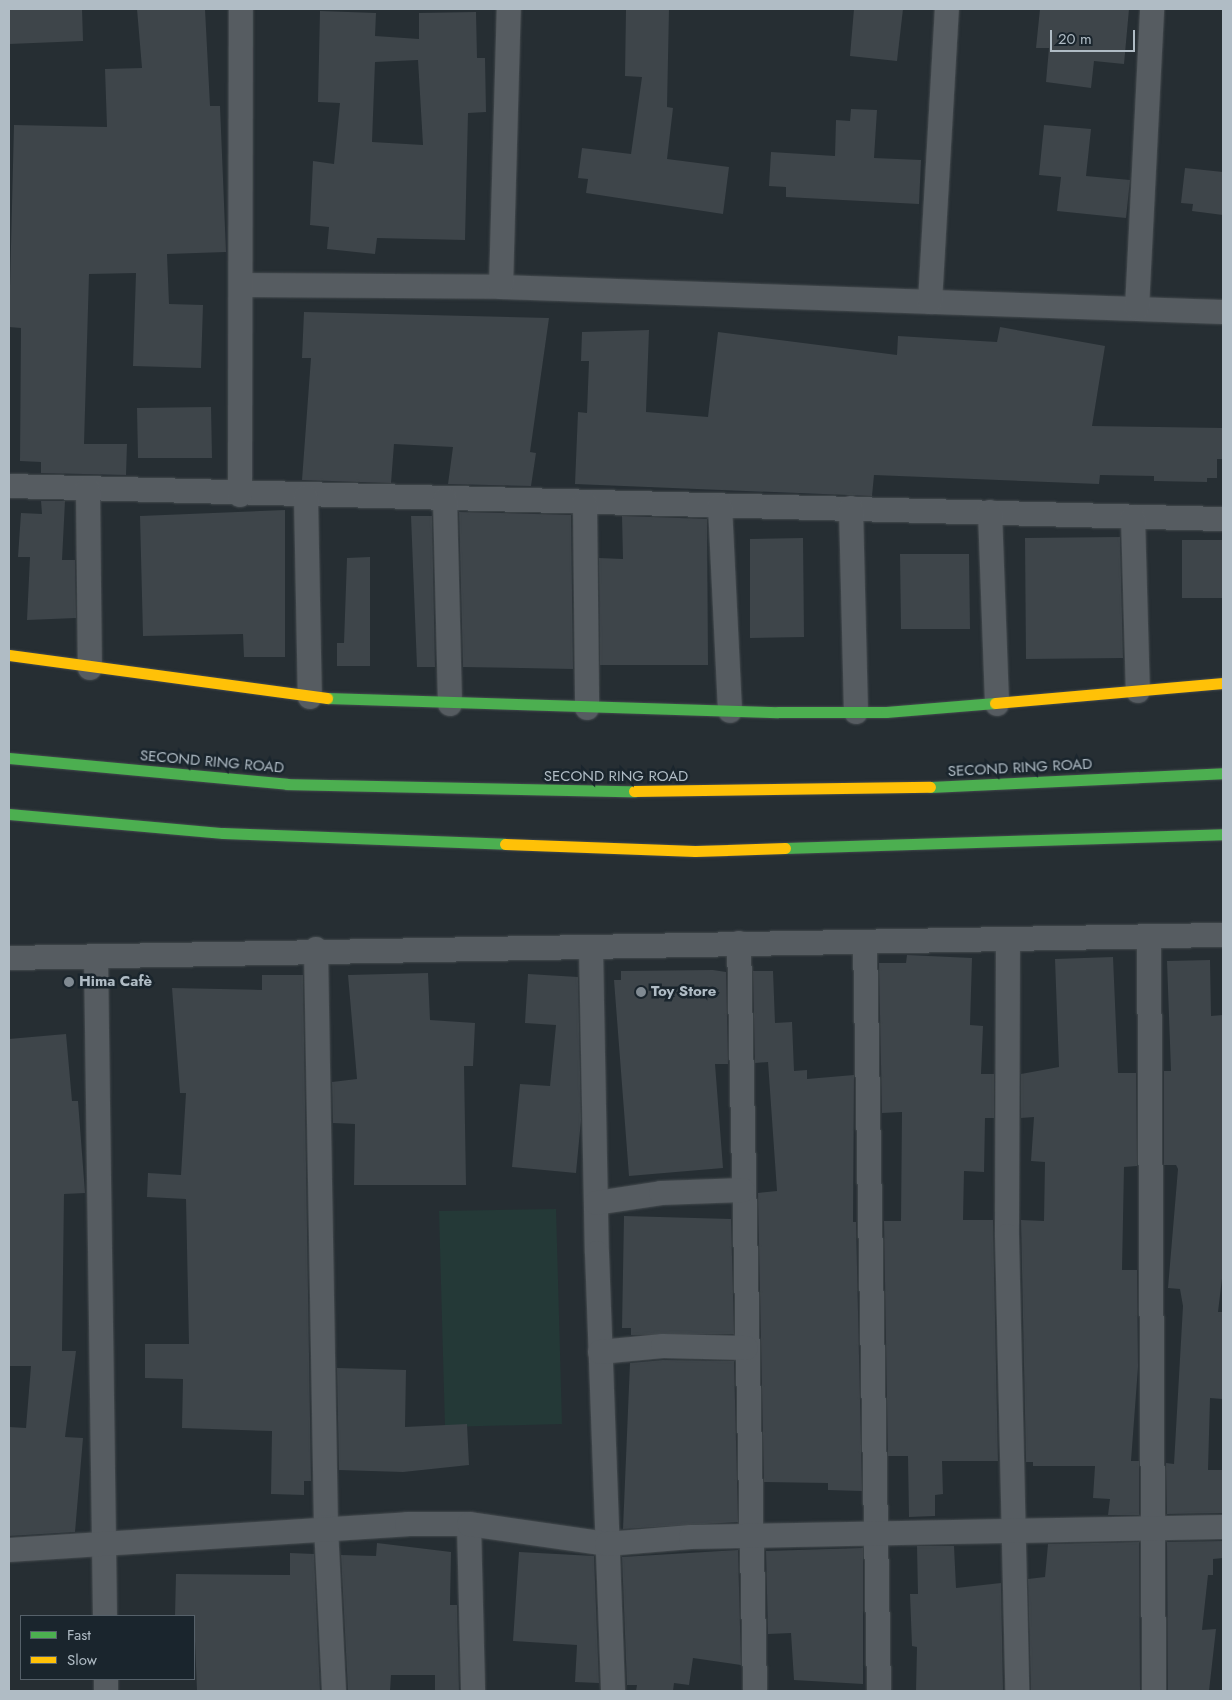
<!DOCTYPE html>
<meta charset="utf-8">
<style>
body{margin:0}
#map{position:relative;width:1232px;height:1700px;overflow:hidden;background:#262e33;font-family:Jost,sans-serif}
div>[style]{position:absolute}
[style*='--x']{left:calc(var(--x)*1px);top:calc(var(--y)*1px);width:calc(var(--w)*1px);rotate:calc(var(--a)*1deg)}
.green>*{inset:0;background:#243937}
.building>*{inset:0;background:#3e454a}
.roads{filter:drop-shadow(0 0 1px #444a4e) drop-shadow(0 0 1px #444a4e)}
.street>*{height:24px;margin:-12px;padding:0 12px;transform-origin:12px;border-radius:12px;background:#565c61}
.fast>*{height:11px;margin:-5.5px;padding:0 5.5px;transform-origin:5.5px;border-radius:5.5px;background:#4caf50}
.slow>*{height:11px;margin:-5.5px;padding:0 5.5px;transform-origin:5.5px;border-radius:5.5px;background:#ffc107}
.dots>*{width:14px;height:14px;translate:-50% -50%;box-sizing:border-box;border:2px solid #1a252d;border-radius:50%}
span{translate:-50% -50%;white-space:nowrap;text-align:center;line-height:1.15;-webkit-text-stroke:5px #1a252d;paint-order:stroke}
.street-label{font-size:15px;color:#b0bcc5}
.poi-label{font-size:15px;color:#b0bcc5;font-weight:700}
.left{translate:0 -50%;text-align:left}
.frame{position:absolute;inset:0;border:10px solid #b0bcc5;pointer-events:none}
.legend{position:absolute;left:20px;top:1615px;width:175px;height:65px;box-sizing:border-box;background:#1a252d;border:1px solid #56616a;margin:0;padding:6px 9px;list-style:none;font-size:15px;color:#b0bcc5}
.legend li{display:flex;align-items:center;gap:10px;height:25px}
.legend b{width:25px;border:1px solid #56616a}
.scale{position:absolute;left:1050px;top:30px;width:85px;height:22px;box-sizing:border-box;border:2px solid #b0bcc5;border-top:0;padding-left:6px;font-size:15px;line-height:18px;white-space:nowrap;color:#b0bcc5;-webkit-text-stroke:4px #1a252d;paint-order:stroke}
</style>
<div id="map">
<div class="green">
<div style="clip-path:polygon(556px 1209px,562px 1424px,445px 1427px,439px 1211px)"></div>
</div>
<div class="building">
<div style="clip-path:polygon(9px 9px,82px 9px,83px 41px,9px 44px)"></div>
<div style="clip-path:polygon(137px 9px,205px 9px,210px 106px,220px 106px,226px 252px,167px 254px,169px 304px,203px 305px,201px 368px,133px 366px,136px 273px,89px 274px,84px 444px,127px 444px,126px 475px,41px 473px,41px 462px,20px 461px,21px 328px,9px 327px,14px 125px,107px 127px,105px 69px,142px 68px)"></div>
<div style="clip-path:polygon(626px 9px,669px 9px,667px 107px,673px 108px,667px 159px,729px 167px,723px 214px,586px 193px,588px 179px,578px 178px,582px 148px,631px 154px,642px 77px,625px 76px)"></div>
<div style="clip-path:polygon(854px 9px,903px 9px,897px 61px,850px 56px)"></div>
<div style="clip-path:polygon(1040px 9px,1129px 9px,1124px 64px,1094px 61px,1091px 88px,1046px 82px,1049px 48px,1036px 48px)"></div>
<div style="clip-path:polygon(evenodd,320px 11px,376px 13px,375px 36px,419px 39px,419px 13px,476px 12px,477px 58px,485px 58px,486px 112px,468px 113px,465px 240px,377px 238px,375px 254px,327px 249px,329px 227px,310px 225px,313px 161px,334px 164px,340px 103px,318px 102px,320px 11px,418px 60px,423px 145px,372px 142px,375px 62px,418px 60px)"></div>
<div style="clip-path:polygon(851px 109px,877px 110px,874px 158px,921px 160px,919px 204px,786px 197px,786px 187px,769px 186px,771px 152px,835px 156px,836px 120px,850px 121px)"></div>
<div style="clip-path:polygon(1044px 125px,1091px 129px,1086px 176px,1130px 180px,1126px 218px,1057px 211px,1061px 177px,1039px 175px)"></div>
<div style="clip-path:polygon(1185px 168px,1223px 172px,1223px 215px,1192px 211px,1193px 204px,1181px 203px)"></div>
<div style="clip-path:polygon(304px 312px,549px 318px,530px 452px,536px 453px,531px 486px,448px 484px,453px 447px,394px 444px,391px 483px,302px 480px,311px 358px,302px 358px)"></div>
<div style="clip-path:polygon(1000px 327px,1105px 346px,1092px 426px,1223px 428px,1223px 459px,1217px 459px,1217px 478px,1207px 478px,1207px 482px,1154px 481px,1154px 476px,1100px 475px,1099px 484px,874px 475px,872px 496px,575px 484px,578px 412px,587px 413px,589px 361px,581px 361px,582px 332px,649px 330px,646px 412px,708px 417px,718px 332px,897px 355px,898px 336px,997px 342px)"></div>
<div style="clip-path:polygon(211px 407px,212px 458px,138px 458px,137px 408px)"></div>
<div style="clip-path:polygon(41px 501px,65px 501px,62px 560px,75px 560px,76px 618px,27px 620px,30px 557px,18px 557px,21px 513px,42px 514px)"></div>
<div style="clip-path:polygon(285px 510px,285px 657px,244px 657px,243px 634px,143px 636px,140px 516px)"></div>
<div style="clip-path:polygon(459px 512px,571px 515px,573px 669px,463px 667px)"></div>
<div style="clip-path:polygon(411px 516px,432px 516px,435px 667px,417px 667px)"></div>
<div style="clip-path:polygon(622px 516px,707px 519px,708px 665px,600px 665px,599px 558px,623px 559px)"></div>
<div style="clip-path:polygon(1120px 537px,1123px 658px,1026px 659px,1025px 538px)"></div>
<div style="clip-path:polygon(803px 538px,804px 637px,750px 638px,750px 539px)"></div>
<div style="clip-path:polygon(1182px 540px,1223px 540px,1223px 598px,1182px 598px)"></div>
<div style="clip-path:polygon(900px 554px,969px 554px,970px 629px,901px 629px)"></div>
<div style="clip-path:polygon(370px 557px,370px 666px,337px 666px,337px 643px,344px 643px,347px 558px)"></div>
<div style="clip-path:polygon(907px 955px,972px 958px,970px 1025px,983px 1026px,981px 1074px,994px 1074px,994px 1118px,985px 1118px,984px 1172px,964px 1171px,963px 1220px,993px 1220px,998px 1461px,942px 1461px,943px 1494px,935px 1495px,935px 1516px,909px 1517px,908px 1456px,888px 1456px,884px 1221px,901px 1221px,902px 1112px,882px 1113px,879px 963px,906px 963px)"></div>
<div style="clip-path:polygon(1113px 957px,1118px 1073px,1136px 1073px,1137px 1166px,1124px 1167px,1122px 1270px,1137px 1270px,1138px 1367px,1131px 1461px,1139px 1461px,1139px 1515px,1108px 1515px,1110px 1499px,1093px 1498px,1095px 1466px,1033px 1466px,1033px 1462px,1026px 1462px,1021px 1220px,1044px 1221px,1045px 1162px,1031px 1161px,1034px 1117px,1021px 1118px,1021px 1074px,1059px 1067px,1055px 959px)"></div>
<div style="clip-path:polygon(1210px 960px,1211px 1016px,1223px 1015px,1223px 1270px,1218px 1312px,1223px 1312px,1223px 1399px,1210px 1398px,1208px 1470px,1223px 1470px,1223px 1513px,1167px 1514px,1166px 1463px,1174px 1464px,1183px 1306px,1180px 1289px,1168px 1288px,1178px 1169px,1176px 1165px,1164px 1165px,1164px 1071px,1171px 1071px,1167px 961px)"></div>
<div style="clip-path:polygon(713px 970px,726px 972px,728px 1064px,715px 1064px,723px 1168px,629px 1176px,614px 980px,621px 980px,621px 971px)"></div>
<div style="clip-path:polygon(753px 971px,773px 971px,775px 1023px,792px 1022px,794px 1071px,807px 1070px,807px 1079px,854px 1075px,853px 1222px,856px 1222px,862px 1491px,828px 1490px,828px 1483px,764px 1482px,758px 1193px,777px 1191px,768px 1062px,755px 1063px)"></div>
<div style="clip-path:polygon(428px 973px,430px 1020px,475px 1023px,473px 1066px,464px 1066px,466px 1185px,354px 1185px,355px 1124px,333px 1123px,332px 1082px,357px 1079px,348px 975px)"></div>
<div style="clip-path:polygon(528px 974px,578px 977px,581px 1120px,576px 1173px,512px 1167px,520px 1084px,550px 1086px,556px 1025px,525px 1023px)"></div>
<div style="clip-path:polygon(262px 975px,303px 975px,311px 1481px,304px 1481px,304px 1495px,271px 1494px,272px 1431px,182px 1428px,183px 1379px,145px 1378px,145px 1344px,189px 1344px,186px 1199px,147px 1197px,148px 1173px,181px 1175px,186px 1093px,180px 1093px,172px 988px,262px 990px)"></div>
<div style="clip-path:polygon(66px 1034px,72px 1101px,78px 1101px,85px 1193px,64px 1194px,62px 1351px,76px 1351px,65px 1437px,83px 1438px,75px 1532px,9px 1536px,9px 1427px,26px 1428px,31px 1366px,9px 1366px,9px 1039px)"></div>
<div style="clip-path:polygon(624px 1216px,731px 1219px,734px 1334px,631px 1335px,631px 1328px,622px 1328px)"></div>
<div style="clip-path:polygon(663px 1360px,734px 1361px,738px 1522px,623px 1529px,630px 1363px)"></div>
<div style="clip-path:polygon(337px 1368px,406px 1370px,405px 1427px,467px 1424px,469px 1465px,403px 1472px,339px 1470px)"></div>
<div style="clip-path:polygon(1223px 1541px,1223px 1558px,1213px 1559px,1213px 1575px,1208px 1575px,1202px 1630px,1216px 1629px,1209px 1691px,1168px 1691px,1167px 1542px)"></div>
<div style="clip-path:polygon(1139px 1542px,1140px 1691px,1031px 1691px,1028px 1579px,1045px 1577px,1048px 1544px)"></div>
<div style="clip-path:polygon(377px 1543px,451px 1552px,450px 1605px,457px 1605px,459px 1691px,435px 1691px,435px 1675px,391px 1675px,390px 1691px,348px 1691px,341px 1555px,376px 1556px)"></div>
<div style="clip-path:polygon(917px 1546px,954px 1546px,956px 1588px,1001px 1583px,1003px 1691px,916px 1691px,917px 1647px,912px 1646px,910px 1594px,918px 1594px)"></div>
<div style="clip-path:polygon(863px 1548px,863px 1684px,794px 1680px,791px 1633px,768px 1634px,766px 1551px)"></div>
<div style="clip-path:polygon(738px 1550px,741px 1665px,693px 1658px,689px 1685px,674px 1683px,673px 1691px,636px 1691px,637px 1685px,627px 1685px,622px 1557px)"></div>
<div style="clip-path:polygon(519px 1552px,594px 1556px,599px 1683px,575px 1682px,577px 1645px,513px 1641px)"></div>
<div style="clip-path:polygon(290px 1553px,314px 1554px,320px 1691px,197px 1691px,194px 1616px,175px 1616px,176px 1574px,290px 1575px)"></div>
</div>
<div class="roads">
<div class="street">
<div style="--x:242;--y:285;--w:259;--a:0.4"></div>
<div style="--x:501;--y:287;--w:722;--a:1.98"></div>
<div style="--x:501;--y:287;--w:278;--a:-88.4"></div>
<div style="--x:930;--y:302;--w:293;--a:-86.7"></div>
<div style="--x:1137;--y:308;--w:299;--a:-87.1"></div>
<div style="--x:9;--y:486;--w:1214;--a:1.56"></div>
<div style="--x:88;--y:489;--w:179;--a:89.4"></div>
<div style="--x:240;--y:495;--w:486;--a:-89.9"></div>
<div style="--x:306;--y:497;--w:200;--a:88.9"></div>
<div style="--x:445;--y:499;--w:205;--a:88.6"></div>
<div style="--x:585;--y:503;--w:205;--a:89.4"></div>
<div style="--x:720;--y:506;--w:205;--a:87.2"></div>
<div style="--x:851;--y:508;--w:204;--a:88.6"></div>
<div style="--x:990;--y:512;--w:192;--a:87.9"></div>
<div style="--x:1133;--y:517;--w:174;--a:88.4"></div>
<div style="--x:1149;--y:936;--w:755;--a:89.62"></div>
<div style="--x:1008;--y:939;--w:297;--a:90.2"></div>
<div style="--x:1007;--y:1236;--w:455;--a:88.7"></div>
<div style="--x:865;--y:942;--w:749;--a:88.93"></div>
<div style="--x:739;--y:943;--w:748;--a:88.77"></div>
<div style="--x:316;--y:949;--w:578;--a:89.01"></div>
<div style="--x:326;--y:1527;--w:164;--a:87.2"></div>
<div style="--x:591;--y:949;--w:304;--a:88.9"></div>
<div style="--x:597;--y:1253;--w:438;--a:87.9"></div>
<div style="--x:96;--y:956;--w:660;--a:89.22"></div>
<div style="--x:9;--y:958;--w:1214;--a:-1.09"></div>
<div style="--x:596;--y:1203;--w:66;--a:-8.7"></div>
<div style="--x:661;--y:1193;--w:82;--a:-2.1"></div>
<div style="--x:600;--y:1352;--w:63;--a:-5.4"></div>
<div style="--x:663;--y:1346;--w:83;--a:1.4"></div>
<div style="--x:469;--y:1524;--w:167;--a:88.6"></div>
<div style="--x:9;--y:1550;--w:399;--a:-3.7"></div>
<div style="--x:407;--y:1524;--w:62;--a:0"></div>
<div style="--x:469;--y:1524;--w:139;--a:8.2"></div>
<div style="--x:607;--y:1544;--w:84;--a:-4.8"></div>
<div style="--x:691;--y:1537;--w:532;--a:-1.08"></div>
<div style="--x:106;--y:1679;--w:12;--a:90"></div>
</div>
<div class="fast">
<div style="--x:327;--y:698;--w:451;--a:1.8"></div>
<div style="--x:778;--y:712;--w:108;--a:0"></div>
<div style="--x:886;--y:712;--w:109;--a:-4.7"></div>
<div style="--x:9;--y:758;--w:279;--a:5.3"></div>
<div style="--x:287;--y:784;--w:347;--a:1.2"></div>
<div style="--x:930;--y:787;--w:293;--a:-2.7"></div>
<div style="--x:9;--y:814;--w:215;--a:5.1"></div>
<div style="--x:223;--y:833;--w:282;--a:2.2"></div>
<div style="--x:785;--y:848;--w:438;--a:-1.8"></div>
</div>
<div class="slow">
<div style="--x:9;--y:655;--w:321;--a:7.7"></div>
<div style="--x:995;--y:703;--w:229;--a:-5"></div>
<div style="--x:634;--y:791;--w:296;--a:-0.8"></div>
<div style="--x:505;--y:844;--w:190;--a:2.1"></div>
<div style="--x:695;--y:851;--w:90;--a:-1.9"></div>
</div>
</div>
<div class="dots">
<div style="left:69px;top:982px;background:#808a92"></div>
<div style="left:641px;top:992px;background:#808a92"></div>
</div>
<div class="street-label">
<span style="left:212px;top:762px;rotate:5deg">SECOND RING ROAD</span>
<span style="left:1020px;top:768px;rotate:-3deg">SECOND RING ROAD</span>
<span style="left:616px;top:777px">SECOND RING ROAD</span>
</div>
<div class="poi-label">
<span class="left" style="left:79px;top:982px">Hima Cafè</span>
<span class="left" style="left:651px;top:992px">Toy Store</span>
</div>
<div class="frame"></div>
<ul class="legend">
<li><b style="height:6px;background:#4caf50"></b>Fast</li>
<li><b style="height:6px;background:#ffc107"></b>Slow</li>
</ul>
<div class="scale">20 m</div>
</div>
